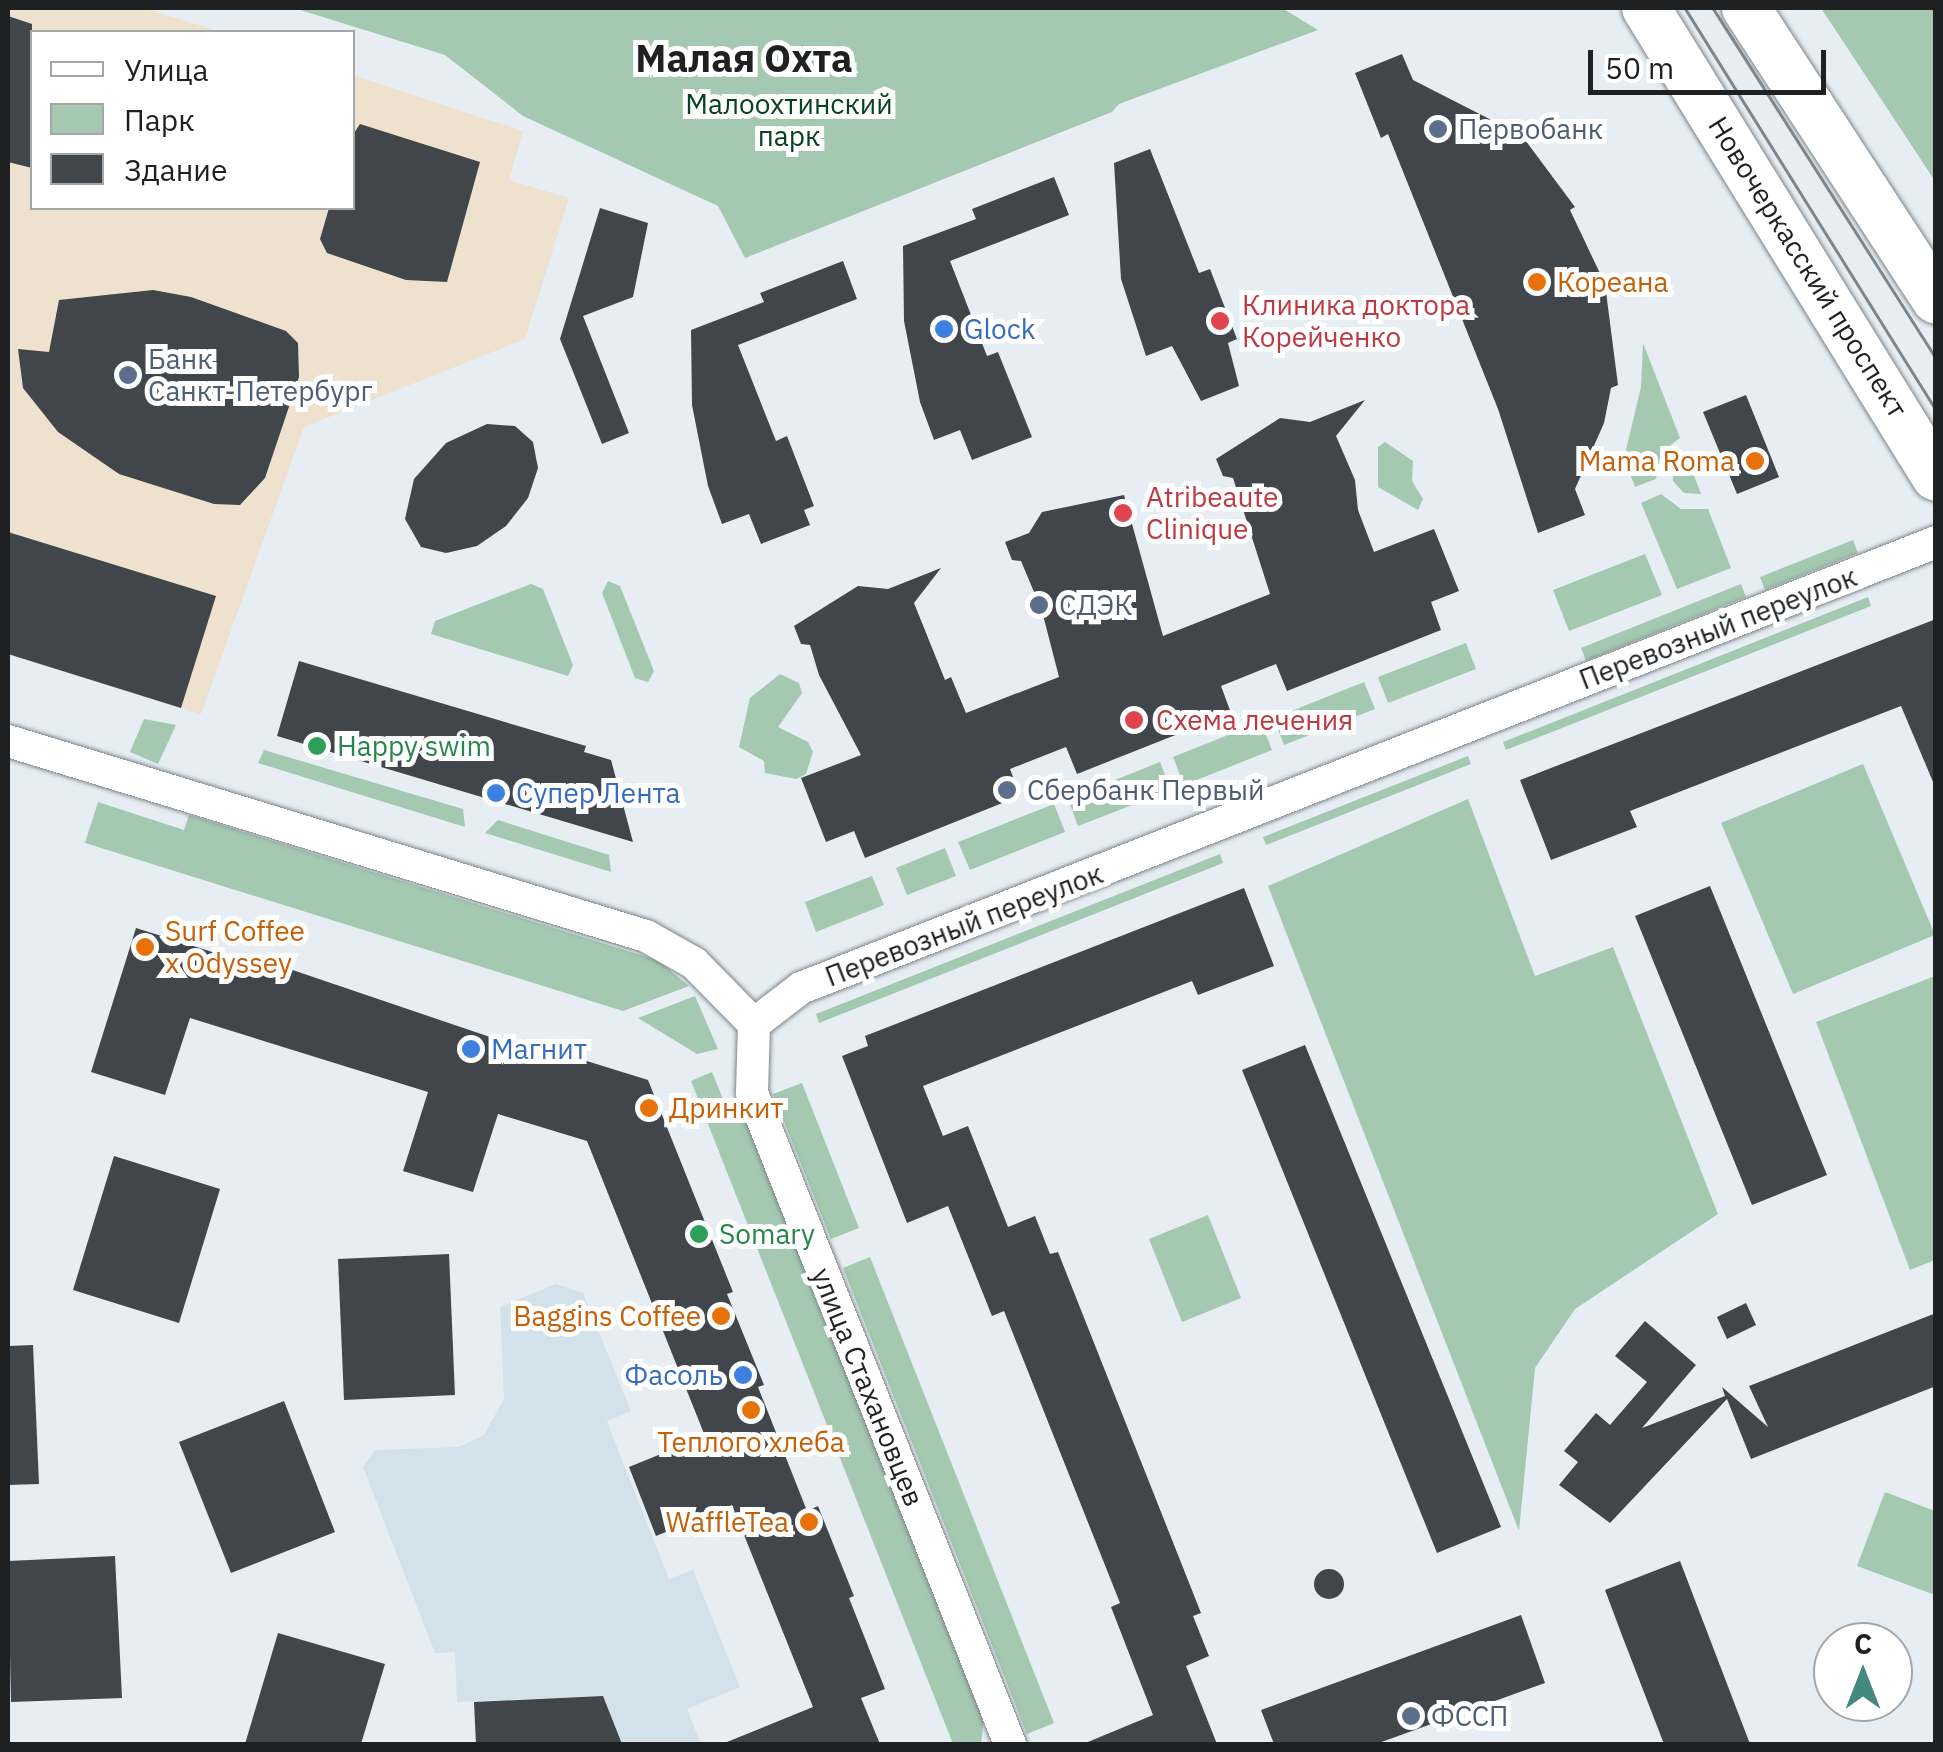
<!DOCTYPE html>
<meta charset="utf-8">
<style>
body{margin:0}
#map{position:relative;width:1943px;height:1752px;overflow:hidden;background:#e6eef3;font-family:"IBM Plex Sans",sans-serif}
div>[style]{position:absolute}
[style*='--x']{left:calc(var(--x)*1px);top:calc(var(--y)*1px);width:calc(var(--w)*1px);rotate:calc(var(--a)*1deg)}
.commercial>*{inset:0;background:#eee1cd}
.built>*{inset:0;background:#d3e1eb}
.green>*{inset:0;background:#a4c8b0}
.building>*{inset:0;background:#40464a}
.round{border-radius:50%}
.roads{filter:drop-shadow(0 0 2px #7d8489) drop-shadow(0 0 2px #7d8489)}
.minor>*{height:32px;margin:-16px;padding:0 16px;transform-origin:16px;border-radius:16px;background:#fff}
.secondary>*{height:48px;margin:-24px;padding:0 24px;transform-origin:24px;border-radius:24px;background:#fff}
.tram>*{height:2.5px;margin:-1.25px;padding:0 1.25px;transform-origin:1.25px;border-radius:1.25px;background:#808589}
.dots>*{width:28px;height:28px;translate:-50% -50%;box-sizing:border-box;border:5px solid #fff;border-radius:50%}
span{translate:-50% -50%;white-space:nowrap;text-align:center;line-height:1.15;-webkit-text-stroke:10px #fff;paint-order:stroke}
.park-label{font-size:28px;color:#074124}
.service-label{font-size:28px;color:#4e5e75}
.left{translate:0 -50%;text-align:left}
.street-label{font-size:28px;color:#1e2022}
.food-label{font-size:28px;color:#c56008}
.right{translate:-100% -50%;text-align:right}
.health-label{font-size:28px;color:#be3a42}
.shop-label{font-size:28px;color:#366cbe}
.leisure-label{font-size:28px;color:#27864d}
.district-label{font-size:38px;color:#1e2022;font-weight:700}
.frame{position:absolute;inset:0;border:10px solid #1e2022;pointer-events:none}
.legend{position:absolute;left:30px;top:30px;width:325px;height:180px;box-sizing:border-box;background:#fff;border:2px solid #a5a6a7;margin:0;padding:12px 18px;list-style:none;font-size:30px;color:#1e2022}
.legend li{display:flex;align-items:center;gap:20px;height:50px}
.legend b{width:50px;border:2px solid #a5a6a7}
.north{position:absolute;left:1813px;top:1622px;width:100px;height:100px;box-sizing:border-box;background:#fff;border:2px solid #a5a6a7;border-radius:50%;rotate:0deg;font-size:28px;font-weight:700;line-height:40px;text-align:center;color:#1e2022}
.north::after{content:'';display:block;margin:auto;width:35px;height:45px;background:#44897e;clip-path:polygon(50% 0,100% 100%,50% 72%,0 100%)}
.scale{position:absolute;left:1588px;top:50px;width:238px;height:45px;box-sizing:border-box;border:5px solid #1e2022;border-top:0;padding-left:12px;font-size:30px;line-height:35px;white-space:nowrap;color:#1e2022;-webkit-text-stroke:8px #fff;paint-order:stroke}
</style>
<div id="map">
<div class="commercial">
<div style="clip-path:polygon(8px 8px,144px 8px,221px 32px,32px 32px,32px 208px,352px 208px,353px 75px,523px 131px,509px 180px,569px 198px,525px 339px,304px 427px,201px 714px,8px 654px)"></div>
</div>
<div class="built">
<div style="clip-path:polygon(556px 1284px,583px 1293px,631px 1411px,607px 1421px,611px 1432px,669px 1579px,693px 1570px,740px 1687px,687px 1709px,701px 1744px,584px 1744px,581px 1697px,457px 1702px,455px 1652px,435px 1653px,363px 1467px,375px 1450px,459px 1447px,484px 1435px,504px 1399px,500px 1307px)"></div>
</div>
<div class="green">
<div style="clip-path:polygon(294px 8px,1282px 8px,1318px 30px,1119px 104px,1112px 112px,745px 258px,718px 206px,523px 116px,445px 55px)"></div>
<div style="clip-path:polygon(1821px 8px,1935px 8px,1935px 181px)"></div>
<div style="clip-path:polygon(1643px 343px,1680px 438px,1661px 452px,1656px 479px,1635px 487px,1624px 458px,1641px 387px)"></div>
<div style="clip-path:polygon(1385px 442px,1413px 461px,1412px 481px,1423px 499px,1418px 510px,1378px 487px,1378px 447px)"></div>
<div style="clip-path:polygon(1685px 452px,1701px 494px,1684px 493px,1673px 481px,1673px 464px)"></div>
<div style="clip-path:polygon(1661px 494px,1681px 509px,1708px 509px,1731px 568px,1677px 589px,1641px 503px)"></div>
<div style="clip-path:polygon(1853px 540px,1858px 553px,1765px 590px,1760px 577px)"></div>
<div style="clip-path:polygon(1645px 554px,1662px 595px,1569px 631px,1553px 590px)"></div>
<div style="clip-path:polygon(608px 581px,620px 586px,654px 671px,648px 682px,635px 678px,602px 593px)"></div>
<div style="clip-path:polygon(531px 584px,543px 589px,573px 665px,568px 676px,431px 634px,435px 621px)"></div>
<div style="clip-path:polygon(1741px 584px,1746px 597px,1586px 661px,1581px 648px)"></div>
<div style="clip-path:polygon(1868px 597px,1871px 606px,1506px 750px,1503px 742px)"></div>
<div style="clip-path:polygon(1466px 643px,1476px 669px,1388px 703px,1378px 677px)"></div>
<div style="clip-path:polygon(780px 674px,799px 683px,802px 693px,778px 727px,808px 742px,813px 752px,806px 774px,796px 779px,765px 773px,764px 761px,739px 747px,750px 698px)"></div>
<div style="clip-path:polygon(1364px 682px,1375px 709px,1284px 745px,1274px 718px)"></div>
<div style="clip-path:polygon(144px 719px,176px 725px,158px 764px,130px 752px)"></div>
<div style="clip-path:polygon(1261px 722px,1272px 750px,1184px 785px,1173px 757px)"></div>
<div style="clip-path:polygon(264px 750px,463px 809px,465px 827px,258px 763px)"></div>
<div style="clip-path:polygon(1468px 756px,1471px 764px,1266px 845px,1263px 837px)"></div>
<div style="clip-path:polygon(1160px 762px,1171px 790px,1078px 826px,1068px 799px)"></div>
<div style="clip-path:polygon(1863px 764px,1935px 935px,1793px 994px,1721px 823px)"></div>
<div style="clip-path:polygon(1468px 799px,1535px 976px,1613px 947px,1718px 1214px,1575px 1309px,1535px 1368px,1519px 1531px,1268px 886px)"></div>
<div style="clip-path:polygon(98px 802px,184px 830px,189px 815px,657px 960px,689px 986px,623px 1011px,85px 843px)"></div>
<div style="clip-path:polygon(1054px 804px,1065px 832px,970px 870px,958px 842px)"></div>
<div style="clip-path:polygon(498px 820px,609px 855px,611px 872px,485px 833px)"></div>
<div style="clip-path:polygon(945px 848px,956px 876px,907px 895px,896px 868px)"></div>
<div style="clip-path:polygon(1220px 854px,1223px 863px,819px 1023px,816px 1014px)"></div>
<div style="clip-path:polygon(872px 876px,884px 905px,816px 932px,805px 902px)"></div>
<div style="clip-path:polygon(1935px 976px,1935px 1260px,1910px 1270px,1816px 1022px)"></div>
<div style="clip-path:polygon(695px 996px,718px 1049px,697px 1054px,638px 1018px)"></div>
<div style="clip-path:polygon(712px 1072px,727px 1109px,740px 1104px,984px 1719px,981px 1744px,953px 1744px,691px 1081px)"></div>
<div style="clip-path:polygon(802px 1083px,859px 1228px,831px 1239px,773px 1094px)"></div>
<div style="clip-path:polygon(1208px 1215px,1241px 1298px,1182px 1322px,1149px 1239px)"></div>
<div style="clip-path:polygon(870px 1257px,1054px 1723px,1027px 1734px,843px 1268px)"></div>
<div style="clip-path:polygon(1885px 1492px,1935px 1511px,1935px 1595px,1857px 1566px)"></div>
</div>
<div class="building">
<div style="clip-path:polygon(8px 16px,32px 24px,32px 168px,8px 162px)"></div>
<div style="clip-path:polygon(1402px 54px,1413px 80px,1507px 128px,1514px 125px,1575px 207px,1570px 210px,1605px 284px,1618px 385px,1611px 388px,1604px 423px,1575px 489px,1585px 515px,1538px 533px,1498px 409px,1388px 134px,1381px 138px,1355px 73px)"></div>
<div style="clip-path:polygon(360px 124px,480px 162px,447px 282px,406px 280px,327px 253px,320px 239px,329px 208px,352px 208px,352px 136px)"></div>
<div style="clip-path:polygon(1150px 149px,1199px 273px,1210px 269px,1237px 339px,1228px 343px,1239px 386px,1201px 401px,1172px 346px,1146px 356px,1121px 279px,1114px 163px)"></div>
<div style="clip-path:polygon(1054px 177px,1069px 215px,950px 261px,987px 356px,998px 352px,1032px 437px,972px 460px,960px 430px,934px 440px,920px 402px,904px 321px,903px 246px,976px 219px,972px 209px)"></div>
<div style="clip-path:polygon(600px 208px,648px 223px,633px 297px,583px 316px,629px 433px,602px 444px,560px 339px)"></div>
<div style="clip-path:polygon(843px 261px,857px 299px,738px 345px,776px 441px,787px 436px,814px 506px,804px 510px,810px 525px,761px 544px,749px 514px,722px 524px,708px 486px,692px 405px,691px 330px,764px 302px,760px 293px)"></div>
<div style="clip-path:polygon(153px 290px,191px 297px,286px 331px,298px 343px,299px 377px,265px 478px,240px 505px,214px 504px,119px 474px,58px 432px,23px 388px,18px 349px,49px 352px,59px 300px)"></div>
<div style="clip-path:polygon(1746px 395px,1779px 477px,1737px 494px,1703px 412px)"></div>
<div style="clip-path:polygon(1365px 400px,1336px 436px,1355px 480px,1358px 510px,1374px 552px,1434px 529px,1459px 591px,1431px 602px,1441px 630px,1287px 691px,1276px 664px,1221px 686px,1231px 713px,1077px 774px,1066px 747px,1010px 769px,1020px 796px,865px 858px,854px 831px,826px 842px,801px 778px,861px 755px,819px 675px,810px 645px,801px 644px,794px 626px,858px 586px,888px 589px,941px 568px,914px 603px,945px 680px,951px 677px,966px 713px,1059px 677px,1042px 611px,1021px 561px,1012px 560px,1005px 542px,1029px 533px,1042px 512px,1124px 495px,1163px 636px,1270px 594px,1233px 478px,1223px 476px,1216px 459px,1280px 418px,1310px 422px)"></div>
<div style="clip-path:polygon(487px 424px,515px 426px,533px 442px,538px 468px,528px 498px,506px 526px,477px 546px,446px 553px,421px 547px,405px 519px,414px 479px,446px 443px)"></div>
<div style="clip-path:polygon(8px 532px,216px 596px,181px 708px,8px 654px)"></div>
<div style="clip-path:polygon(1936px 619px,1936px 789px,1901px 706px,1630px 811px,1637px 827px,1551px 860px,1520px 780px)"></div>
<div style="clip-path:polygon(299px 661px,586px 746px,584px 752px,611px 760px,633px 842px,277px 736px)"></div>
<div style="clip-path:polygon(1710px 886px,1827px 1175px,1752px 1205px,1635px 916px)"></div>
<div style="clip-path:polygon(1244px 888px,1274px 966px,1198px 995px,1192px 981px,923px 1086px,943px 1136px,968px 1126px,1008px 1227px,1035px 1216px,1050px 1254px,1058px 1252px,1201px 1613px,1193px 1616px,1209px 1656px,1186px 1666px,1217px 1744px,1083px 1744px,1153px 1715px,1111px 1607px,1120px 1603px,1004px 1311px,992px 1316px,948px 1206px,907px 1223px,842px 1056px,868px 1046px,865px 1036px)"></div>
<div style="clip-path:polygon(136px 928px,266px 969px,269px 962px,546px 1056px,548px 1049px,648px 1080px,733px 1292px,727px 1294px,764px 1385px,758px 1387px,807px 1511px,818px 1506px,854px 1596px,849px 1598px,885px 1689px,861px 1698px,880px 1744px,722px 1744px,813px 1707px,732px 1505px,656px 1536px,629px 1467px,705px 1436px,587px 1141px,498px 1114px,473px 1192px,403px 1171px,428px 1092px,190px 1018px,165px 1095px,91px 1072px)"></div>
<div style="clip-path:polygon(1305px 1045px,1501px 1527px,1437px 1553px,1242px 1070px)"></div>
<div style="clip-path:polygon(114px 1156px,220px 1189px,179px 1323px,73px 1290px)"></div>
<div style="clip-path:polygon(449px 1254px,455px 1395px,344px 1400px,338px 1259px)"></div>
<div style="clip-path:polygon(1746px 1303px,1756px 1325px,1727px 1339px,1717px 1317px)"></div>
<div style="clip-path:polygon(1936px 1313px,1936px 1386px,1751px 1459px,1727px 1399px,1610px 1523px,1559px 1485px,1578px 1462px,1564px 1451px,1596px 1413px,1610px 1425px,1647px 1382px,1615px 1356px,1645px 1321px,1696px 1365px,1642px 1428px,1725px 1396px,1722px 1387px,1768px 1427px,1749px 1386px)"></div>
<div style="clip-path:polygon(33px 1345px,39px 1484px,8px 1485px,8px 1346px)"></div>
<div style="clip-path:polygon(284px 1401px,335px 1532px,231px 1573px,179px 1442px)"></div>
<div style="clip-path:polygon(115px 1556px,122px 1698px,11px 1702px,8px 1561px)"></div>
<div style="clip-path:polygon(1680px 1561px,1750px 1744px,1664px 1744px,1623px 1638px,1605px 1590px)"></div>
<div class="round" style="left:1314px;top:1569px;width:30px;height:30px"></div>
<div style="clip-path:polygon(1521px 1615px,1545px 1683px,1376px 1744px,1274px 1744px,1261px 1710px)"></div>
<div style="clip-path:polygon(278px 1633px,385px 1664px,361px 1744px,245px 1744px)"></div>
<div style="clip-path:polygon(603px 1696px,622px 1744px,476px 1744px,474px 1702px)"></div>
</div>
<div class="roads">
<div class="minor">
<div style="--x:8;--y:741;--w:667;--a:17"></div>
<div style="--x:646;--y:936;--w:55;--a:29.4"></div>
<div style="--x:694;--y:963;--w:86;--a:45.5"></div>
<div style="--x:754;--y:1024;--w:59;--a:-37.5"></div>
<div style="--x:801;--y:988;--w:1219;--a:-21.45"></div>
<div style="--x:754;--y:1024;--w:69;--a:91.7"></div>
<div style="--x:752;--y:1093;--w:700;--a:68.38"></div>
</div>
<div class="secondary">
<div style="--x:1646;--y:8;--w:551;--a:58.27"></div>
<div style="--x:1746;--y:8;--w:348;--a:56.9"></div>
</div>
</div>
<div class="tram">
<div style="--x:1685;--y:8;--w:473;--a:58"></div>
<div style="--x:1713;--y:8;--w:415;--a:57.5"></div>
</div>
<div class="dots">
<div style="left:1438px;top:129px;background:#5c6f8a"></div>
<div style="left:1537px;top:282px;background:#e8710a"></div>
<div style="left:1220px;top:321px;background:#e0444e"></div>
<div style="left:944px;top:329px;background:#3f7fe0"></div>
<div style="left:128px;top:375px;background:#5c6f8a"></div>
<div style="left:1755px;top:461px;background:#e8710a"></div>
<div style="left:1123px;top:513px;background:#e0444e"></div>
<div style="left:1039px;top:605px;background:#5c6f8a"></div>
<div style="left:1134px;top:720px;background:#e0444e"></div>
<div style="left:317px;top:746px;background:#2e9e5b"></div>
<div style="left:1007px;top:790px;background:#5c6f8a"></div>
<div style="left:496px;top:793px;background:#3f7fe0"></div>
<div style="left:145px;top:947px;background:#e8710a"></div>
<div style="left:471px;top:1049px;background:#3f7fe0"></div>
<div style="left:649px;top:1108px;background:#e8710a"></div>
<div style="left:699px;top:1234px;background:#2e9e5b"></div>
<div style="left:721px;top:1316px;background:#e8710a"></div>
<div style="left:743px;top:1375px;background:#3f7fe0"></div>
<div style="left:751px;top:1410px;background:#e8710a"></div>
<div style="left:809px;top:1522px;background:#e8710a"></div>
<div style="left:1411px;top:1716px;background:#5c6f8a"></div>
</div>
<div class="park-label">
<span style="left:789px;top:120px">Малоохтинский<br>парк</span>
</div>
<div class="service-label">
<span class="left" style="left:1458px;top:129px">Первобанк</span>
<span class="left" style="left:148px;top:375px">Банк<br>Санкт-Петербург</span>
<span class="left" style="left:1059px;top:605px">СДЭК</span>
<span class="left" style="left:1027px;top:790px">Сбербанк Первый</span>
<span class="left" style="left:1431px;top:1716px">ФССП</span>
</div>
<div class="street-label">
<span style="left:1808px;top:267px;rotate:58deg">Новочеркасский проспект</span>
<span style="left:1718px;top:628px;rotate:-21deg">Перевозный переулок</span>
<span style="left:964px;top:925px;rotate:-21deg">Перевозный переулок</span>
<span style="left:868px;top:1387px;rotate:68deg">улица Стахановцев</span>
</div>
<div class="food-label">
<span class="left" style="left:1557px;top:282px">Кореана</span>
<span class="right" style="left:1735px;top:461px">Mama Roma</span>
<span class="left" style="left:165px;top:947px">Surf Coffee<br>х Odyssey</span>
<span class="left" style="left:669px;top:1108px">Дринкит</span>
<span class="right" style="left:701px;top:1316px">Baggins Coffee</span>
<span style="left:751px;top:1442px">Теплого хлеба</span>
<span class="right" style="left:789px;top:1522px">WaffleTea</span>
</div>
<div class="health-label">
<span class="left" style="left:1242px;top:321px">Клиника доктора<br>Корейченко</span>
<span class="left" style="left:1146px;top:513px">Atribeaute<br>Clinique</span>
<span class="left" style="left:1156px;top:720px">Схема лечения</span>
</div>
<div class="shop-label">
<span class="left" style="left:964px;top:329px">Glock</span>
<span class="left" style="left:516px;top:793px">Супер Лента</span>
<span class="left" style="left:491px;top:1049px">Магнит</span>
<span class="right" style="left:723px;top:1375px">Фасоль</span>
</div>
<div class="leisure-label">
<span class="left" style="left:337px;top:746px">Happy swim</span>
<span class="left" style="left:719px;top:1234px">Somary</span>
</div>
<div class="district-label">
<span style="left:744px;top:58px">Малая Охта</span>
</div>
<div class="frame"></div>
<ul class="legend">
<li><b style="height:12px;background:#fff"></b>Улица</li>
<li><b style="height:28px;background:#a4c8b0"></b>Парк</li>
<li><b style="height:28px;background:#40464a"></b>Здание</li>
</ul>
<div class="north">С</div>
<div class="scale">50 m</div>
</div>
